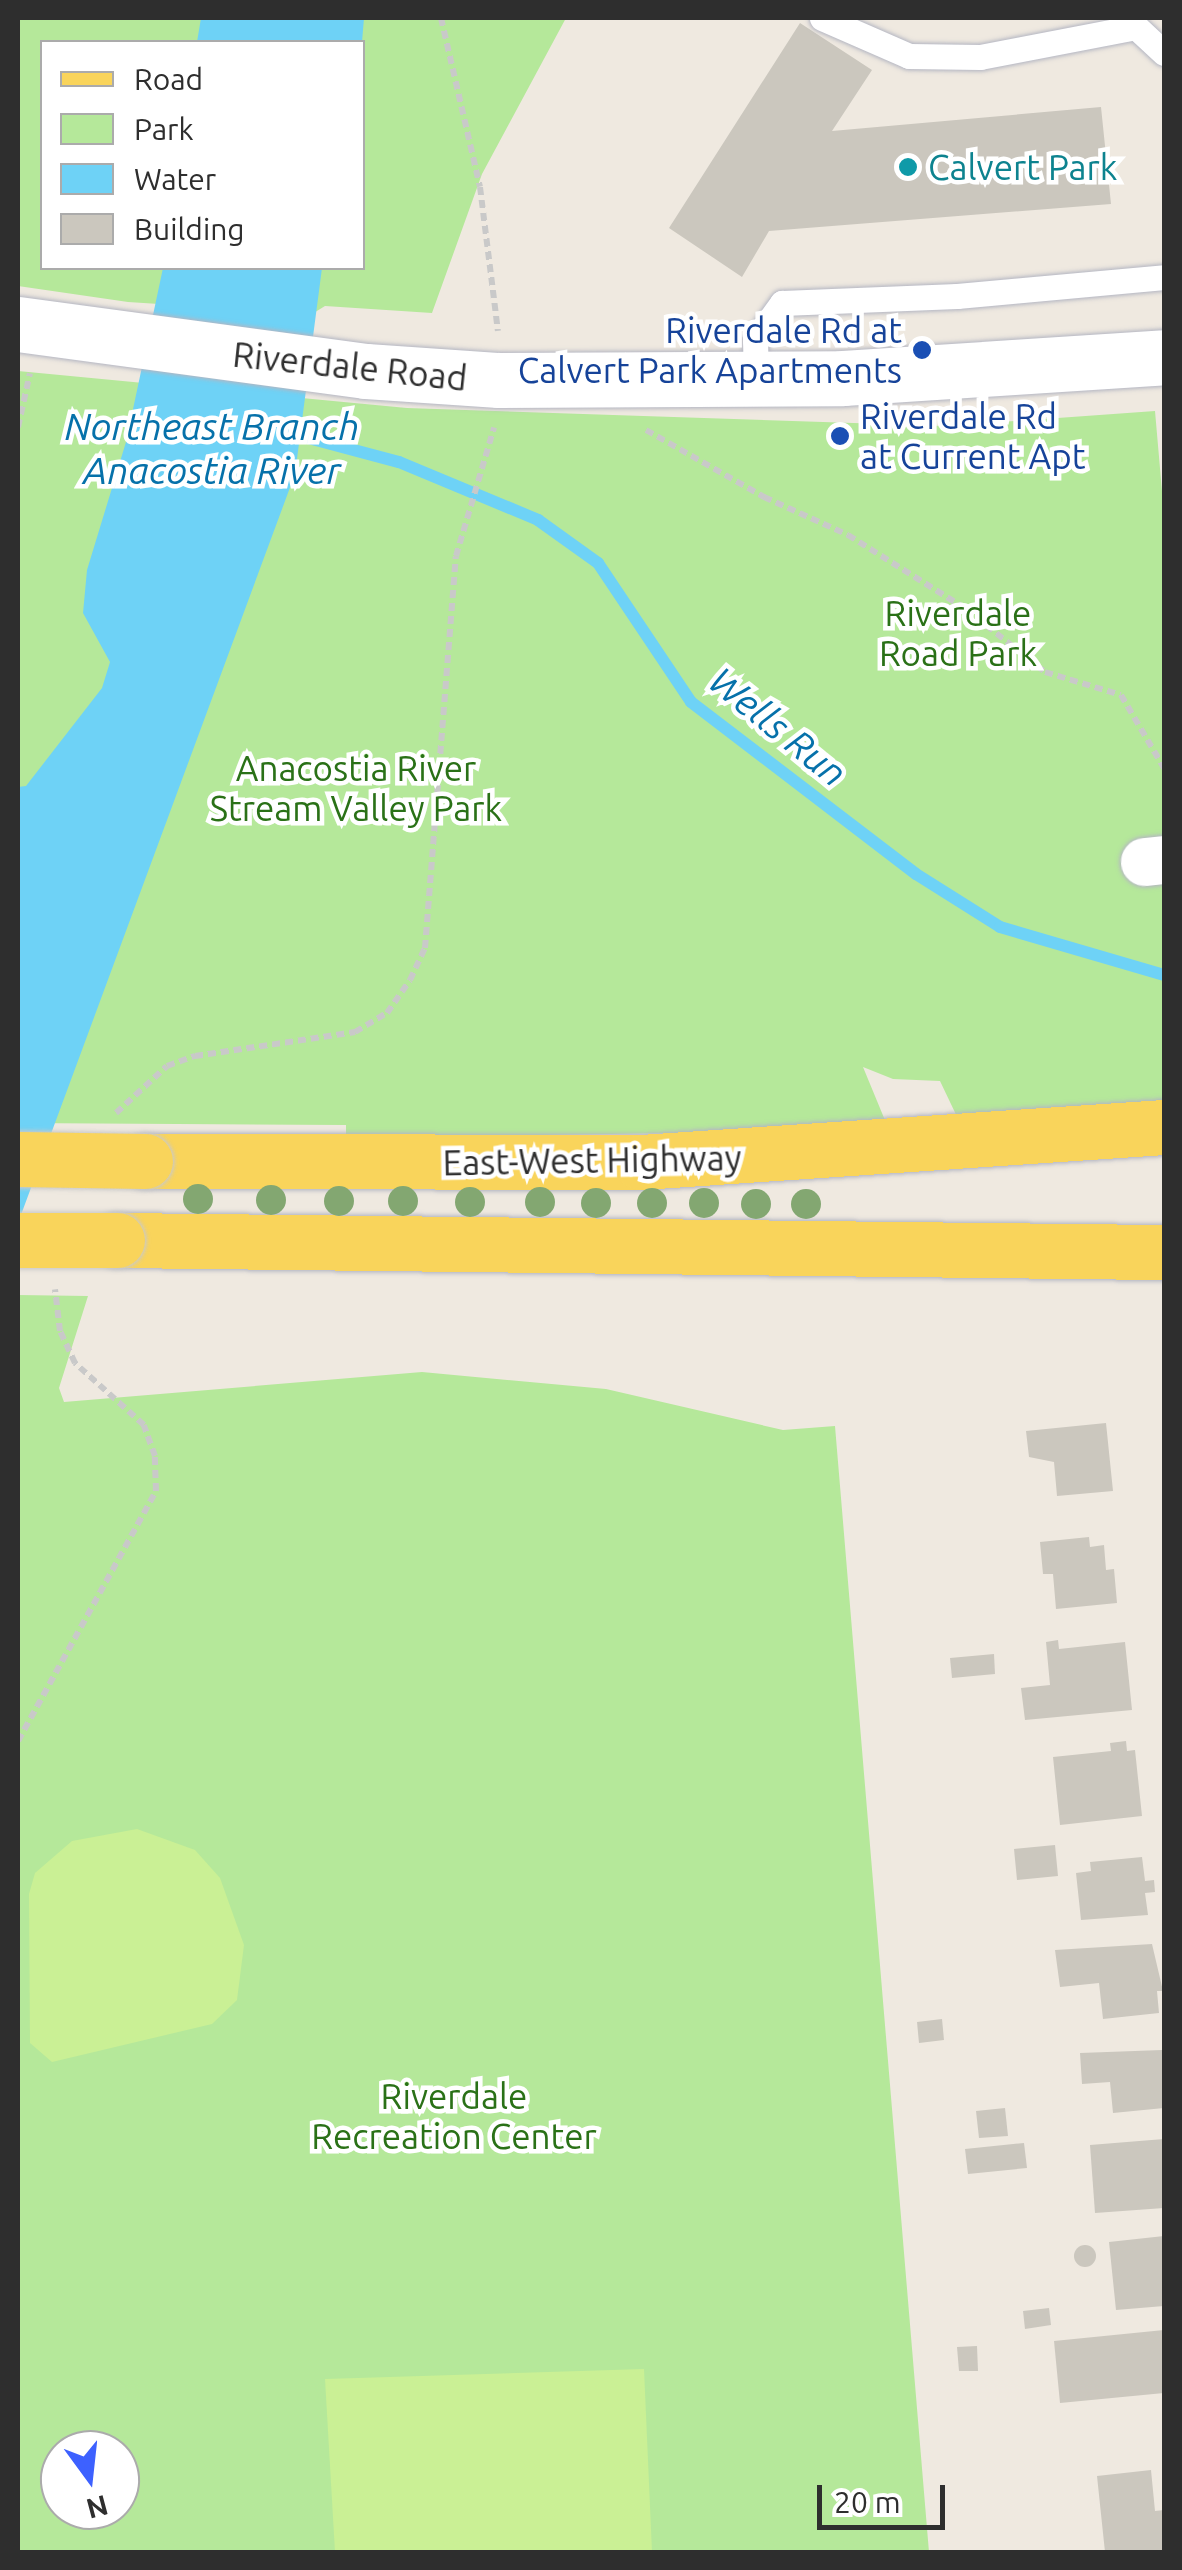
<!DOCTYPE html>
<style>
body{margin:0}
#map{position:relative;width:1182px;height:2570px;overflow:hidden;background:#efe9e0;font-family:Ubuntu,sans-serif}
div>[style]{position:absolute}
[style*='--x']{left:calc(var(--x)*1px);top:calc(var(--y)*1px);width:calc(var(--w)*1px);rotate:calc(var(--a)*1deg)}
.green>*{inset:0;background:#b5e89a}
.pitch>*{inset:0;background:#caf095}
.water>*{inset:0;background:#6ed2f6}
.stream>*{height:12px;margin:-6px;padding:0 6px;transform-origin:6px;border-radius:6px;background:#6ed2f6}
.building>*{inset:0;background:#cbc7be}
.round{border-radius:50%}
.path>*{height:6px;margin-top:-3px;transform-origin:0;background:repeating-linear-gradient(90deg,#c9c9c9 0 8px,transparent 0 13px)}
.roads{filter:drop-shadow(0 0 2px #b4b6c2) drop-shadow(0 0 2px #b4b6c2)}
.service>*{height:25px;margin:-12.5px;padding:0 12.5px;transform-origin:12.5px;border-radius:12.5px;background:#fff}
.minor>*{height:48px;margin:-24px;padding:0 24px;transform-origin:24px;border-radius:24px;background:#fff}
.tertiary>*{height:55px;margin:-27.5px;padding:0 27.5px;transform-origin:27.5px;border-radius:27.5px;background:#fff}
.primary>*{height:55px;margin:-27.5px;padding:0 27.5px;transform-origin:27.5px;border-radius:27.5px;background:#f9d45b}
.bridges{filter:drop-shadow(0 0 2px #c9c9c9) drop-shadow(0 0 2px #c9c9c9)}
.primary-bridge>*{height:55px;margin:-27.5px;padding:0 27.5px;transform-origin:27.5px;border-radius:27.5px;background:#f9d45b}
.trees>*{width:30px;height:30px;margin:-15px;border-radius:50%;background:#83a771}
.dots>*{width:28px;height:28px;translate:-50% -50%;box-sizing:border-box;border:5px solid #fff;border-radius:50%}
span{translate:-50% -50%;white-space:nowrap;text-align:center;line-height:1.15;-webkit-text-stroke:9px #fff;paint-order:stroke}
.culture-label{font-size:35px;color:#0d838f}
.left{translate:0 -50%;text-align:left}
.transit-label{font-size:35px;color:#164399}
.right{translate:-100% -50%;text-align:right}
.street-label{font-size:35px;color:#2e2e2e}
.park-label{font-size:35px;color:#2a7117}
.water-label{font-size:38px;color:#0671aa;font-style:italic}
.frame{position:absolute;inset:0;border:20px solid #2e2e2e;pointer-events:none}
.legend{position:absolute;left:40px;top:40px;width:325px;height:230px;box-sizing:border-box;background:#fff;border:2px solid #ababab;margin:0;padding:12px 18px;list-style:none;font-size:30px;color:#2e2e2e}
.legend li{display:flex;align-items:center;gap:20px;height:50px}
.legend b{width:50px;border:2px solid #ababab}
.north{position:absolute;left:40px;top:2430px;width:100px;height:100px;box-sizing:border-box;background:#fff;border:2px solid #ababab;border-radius:50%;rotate:165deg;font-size:28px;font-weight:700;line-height:40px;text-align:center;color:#2e2e2e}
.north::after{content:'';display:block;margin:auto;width:35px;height:45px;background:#3d61ff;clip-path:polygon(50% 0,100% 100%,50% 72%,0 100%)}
.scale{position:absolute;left:817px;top:2485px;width:128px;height:45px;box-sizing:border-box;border:5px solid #2e2e2e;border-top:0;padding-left:12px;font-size:30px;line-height:35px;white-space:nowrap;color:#2e2e2e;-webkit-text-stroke:8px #fff;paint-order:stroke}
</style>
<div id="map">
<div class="green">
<div style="clip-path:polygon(evenodd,18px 18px,566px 18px,482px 174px,432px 313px,325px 306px,312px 314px,128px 302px,18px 286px,18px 18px,42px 42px,362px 42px,362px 268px,42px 268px,42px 42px)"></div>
<div style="clip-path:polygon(18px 371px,407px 408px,945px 426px,1155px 411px,1164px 514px,1164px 1101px,960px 1123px,940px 1081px,893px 1079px,863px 1067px,889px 1130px,346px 1138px,346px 1125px,18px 1123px)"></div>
<div style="clip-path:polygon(evenodd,18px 1295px,88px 1296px,59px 1388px,64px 1402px,422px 1372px,606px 1389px,783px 1430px,835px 1426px,929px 2552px,18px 2552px,18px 1295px,60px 2450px,120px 2450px,120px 2510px,60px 2510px,60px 2450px)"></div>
</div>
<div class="pitch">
<div style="clip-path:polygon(137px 1829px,195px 1850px,220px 1878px,244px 1945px,237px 2000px,212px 2024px,52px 2062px,30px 2043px,29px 1894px,35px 1873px,72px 1841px)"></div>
<div style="clip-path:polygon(644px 2369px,652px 2552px,335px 2552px,325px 2379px)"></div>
</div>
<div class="water">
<div style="clip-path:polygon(201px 18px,364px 18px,362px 42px,197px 42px)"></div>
<div style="clip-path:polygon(163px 268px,322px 268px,295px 474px,18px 1223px,18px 787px,26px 786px,102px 688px,110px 662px,83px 613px,87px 570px,126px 442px)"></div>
</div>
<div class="stream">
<div style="--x:286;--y:432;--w:117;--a:14.9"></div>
<div style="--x:399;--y:462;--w:151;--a:22.6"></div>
<div style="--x:538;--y:520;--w:74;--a:35.6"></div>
<div style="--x:598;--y:563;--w:167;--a:56.2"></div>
<div style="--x:691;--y:702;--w:283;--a:37.4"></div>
<div style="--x:916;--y:874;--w:99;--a:32.2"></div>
<div style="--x:1000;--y:927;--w:171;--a:16.3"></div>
</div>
<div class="building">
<div style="clip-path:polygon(800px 23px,872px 70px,832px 131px,1101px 107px,1111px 204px,769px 231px,742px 277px,669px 228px)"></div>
<div style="clip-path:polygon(1106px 1423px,1113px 1491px,1057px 1496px,1054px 1462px,1029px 1457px,1026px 1431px)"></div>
<div style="clip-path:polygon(1089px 1537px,1090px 1547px,1104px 1545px,1106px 1570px,1114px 1569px,1117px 1603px,1056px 1609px,1053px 1574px,1043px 1574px,1040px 1542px)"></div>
<div style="clip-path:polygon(1058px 1640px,1059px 1649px,1125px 1642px,1132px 1710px,1025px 1720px,1021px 1688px,1050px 1685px,1046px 1642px)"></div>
<div style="clip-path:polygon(994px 1654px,995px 1674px,952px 1678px,950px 1658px)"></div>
<div style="clip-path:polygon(1126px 1741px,1127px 1751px,1135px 1750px,1142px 1816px,1060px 1825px,1053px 1757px,1111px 1751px,1110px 1743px)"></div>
<div style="clip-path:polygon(1055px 1845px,1058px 1876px,1017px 1880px,1014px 1849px)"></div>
<div style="clip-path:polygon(1142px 1857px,1145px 1881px,1154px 1880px,1155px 1892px,1145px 1893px,1148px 1915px,1081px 1920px,1076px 1873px,1091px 1871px,1090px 1862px)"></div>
<div style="clip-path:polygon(1152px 1944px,1163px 1991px,1157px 1991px,1159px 2013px,1103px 2019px,1099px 1983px,1060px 1987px,1055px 1950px)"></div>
<div style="clip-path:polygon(942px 2019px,944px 2040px,919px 2043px,917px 2022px)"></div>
<div style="clip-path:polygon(1162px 2050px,1164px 2108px,1113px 2113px,1110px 2082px,1082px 2084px,1080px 2053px)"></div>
<div style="clip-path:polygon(1005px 2108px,1008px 2136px,979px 2138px,976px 2111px)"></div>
<div style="clip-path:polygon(1164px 2139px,1164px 2208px,1095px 2213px,1090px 2145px)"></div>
<div style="clip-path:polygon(1024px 2143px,1027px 2168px,968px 2174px,965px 2149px)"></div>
<div style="clip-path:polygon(1164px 2236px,1164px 2306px,1116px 2310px,1109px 2242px)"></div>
<div class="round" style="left:1074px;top:2245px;width:22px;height:22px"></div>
<div style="clip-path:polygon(1049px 2308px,1051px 2325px,1025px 2329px,1023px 2311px)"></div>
<div style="clip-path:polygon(1164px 2330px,1164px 2393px,1060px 2403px,1054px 2341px)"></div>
<div style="clip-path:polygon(977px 2346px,978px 2371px,959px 2371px,957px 2347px)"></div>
<div style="clip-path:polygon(1151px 2470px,1155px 2511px,1164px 2510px,1164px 2551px,1105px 2552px,1097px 2476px)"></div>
</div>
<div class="path">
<div style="--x:441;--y:18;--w:173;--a:77"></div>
<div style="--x:480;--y:187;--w:145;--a:82.9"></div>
<div style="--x:18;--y:427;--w:55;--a:-77.5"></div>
<div style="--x:646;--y:430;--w:136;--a:29.6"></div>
<div style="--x:764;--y:497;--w:92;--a:24.3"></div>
<div style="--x:848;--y:535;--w:139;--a:32.1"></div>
<div style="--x:966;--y:609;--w:101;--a:38.6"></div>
<div style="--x:1045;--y:672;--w:79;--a:16.8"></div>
<div style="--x:1121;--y:695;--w:85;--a:59.5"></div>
<div style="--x:116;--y:1113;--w:69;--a:-42.7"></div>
<div style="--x:167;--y:1066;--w:30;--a:-20"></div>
<div style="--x:195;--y:1056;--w:162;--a:-8.5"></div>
<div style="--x:355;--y:1032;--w:37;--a:-31"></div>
<div style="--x:387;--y:1013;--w:40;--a:-55.1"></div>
<div style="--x:410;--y:980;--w:35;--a:-65"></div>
<div style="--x:425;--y:948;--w:393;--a:-85.5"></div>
<div style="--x:456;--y:556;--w:134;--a:-73.5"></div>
<div style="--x:18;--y:1741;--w:286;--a:-61.1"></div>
<div style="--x:156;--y:1491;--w:35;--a:-92"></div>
<div style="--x:155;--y:1456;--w:33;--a:-110"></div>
<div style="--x:144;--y:1425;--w:93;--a:-138.1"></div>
<div style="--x:75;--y:1363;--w:35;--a:-115"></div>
<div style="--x:60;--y:1331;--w:42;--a:-96.8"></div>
</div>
<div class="roads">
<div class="service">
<div style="--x:822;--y:18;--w:95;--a:23.6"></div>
<div style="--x:909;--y:56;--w:71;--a:0.8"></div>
<div style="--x:980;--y:57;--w:159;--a:-10.9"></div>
<div style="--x:1136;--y:27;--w:38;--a:43"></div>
<div style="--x:756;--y:380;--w:40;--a:-91.4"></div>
<div style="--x:755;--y:340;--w:46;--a:-53.9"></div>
<div style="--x:782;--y:303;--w:175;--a:-2.3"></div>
<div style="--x:957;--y:296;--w:208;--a:-5.2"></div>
</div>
<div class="minor">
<div style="--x:1145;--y:862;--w:19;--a:-6"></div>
</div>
<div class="tertiary">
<div style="--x:18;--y:324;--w:351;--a:7.7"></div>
<div style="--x:366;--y:371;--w:133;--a:3.9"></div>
<div style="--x:499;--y:380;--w:344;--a:-0.3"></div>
<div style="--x:843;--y:378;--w:322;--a:-3.7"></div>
</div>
<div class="primary">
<div style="--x:145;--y:1161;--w:496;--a:0.1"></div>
<div style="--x:641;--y:1162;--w:524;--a:-3.83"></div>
<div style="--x:117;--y:1240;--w:1047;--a:0.66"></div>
</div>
</div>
<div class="bridges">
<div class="primary-bridge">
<div style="--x:18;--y:1159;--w:127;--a:0.9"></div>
<div style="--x:18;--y:1240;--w:99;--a:0"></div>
</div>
</div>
<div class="trees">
<div style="left:198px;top:1199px"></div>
<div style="left:271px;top:1200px"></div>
<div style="left:339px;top:1201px"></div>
<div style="left:403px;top:1201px"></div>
<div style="left:470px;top:1202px"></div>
<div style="left:540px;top:1202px"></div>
<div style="left:596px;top:1203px"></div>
<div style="left:652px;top:1203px"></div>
<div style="left:704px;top:1203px"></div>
<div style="left:756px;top:1204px"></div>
<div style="left:806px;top:1204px"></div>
</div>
<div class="dots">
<div style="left:908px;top:167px;background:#0f9aa8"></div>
<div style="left:922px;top:350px;background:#1a4fb4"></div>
<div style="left:840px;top:436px;background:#1a4fb4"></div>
</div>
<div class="culture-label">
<span class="left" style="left:928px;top:167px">Calvert Park</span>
</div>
<div class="transit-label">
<span class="right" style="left:902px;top:350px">Riverdale Rd at<br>Calvert Park Apartments</span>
<span class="left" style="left:860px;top:436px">Riverdale Rd<br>at Current Apt</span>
</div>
<div class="street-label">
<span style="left:350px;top:366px;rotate:6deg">Riverdale Road</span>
<span style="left:592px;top:1160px;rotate:-1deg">East-West Highway</span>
</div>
<div class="park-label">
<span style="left:958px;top:633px">Riverdale<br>Road Park</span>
<span style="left:356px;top:788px">Anacostia River<br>Stream Valley Park</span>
<span style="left:454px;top:2116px">Riverdale<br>Recreation Center</span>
</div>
<div class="water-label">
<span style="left:212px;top:449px">Northeast Branch<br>Anacostia River</span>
<span style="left:778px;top:727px;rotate:39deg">Wells Run</span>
</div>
<div class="frame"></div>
<ul class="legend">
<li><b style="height:12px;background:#f9d45b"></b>Road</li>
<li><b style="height:28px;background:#b5e89a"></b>Park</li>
<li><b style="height:28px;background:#6ed2f6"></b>Water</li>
<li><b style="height:28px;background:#cbc7be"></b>Building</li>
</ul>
<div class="north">N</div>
<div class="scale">20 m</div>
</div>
